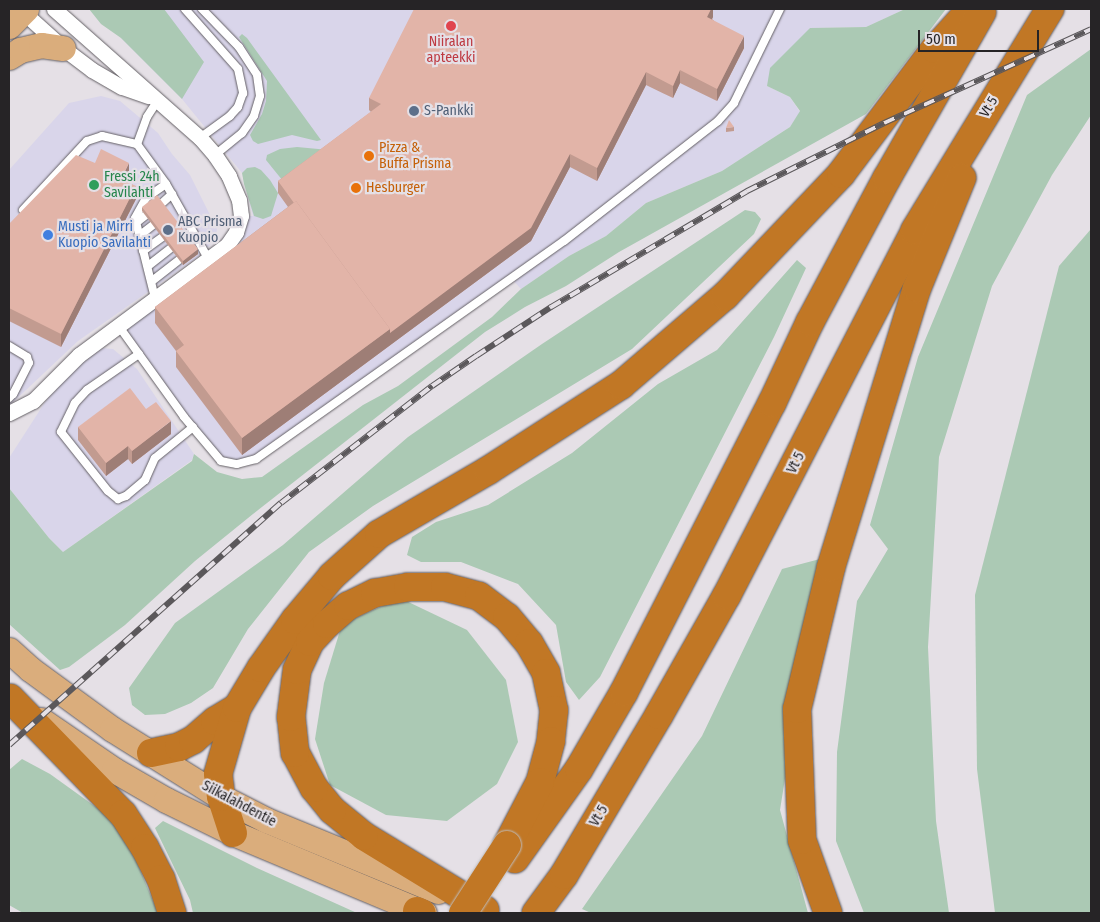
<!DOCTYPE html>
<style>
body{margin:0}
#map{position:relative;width:1100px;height:922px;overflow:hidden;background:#e5e0e6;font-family:"Fira Sans Condensed",sans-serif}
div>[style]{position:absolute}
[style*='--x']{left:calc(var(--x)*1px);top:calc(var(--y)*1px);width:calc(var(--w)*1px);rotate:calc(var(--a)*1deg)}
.commercial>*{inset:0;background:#d9d5ea}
.green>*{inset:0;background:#abc9b4}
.roads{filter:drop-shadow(0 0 1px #646065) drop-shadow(0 0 1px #646065)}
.lane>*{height:8px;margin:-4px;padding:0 4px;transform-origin:4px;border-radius:4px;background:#fff}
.street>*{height:15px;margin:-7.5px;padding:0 7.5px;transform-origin:7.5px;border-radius:7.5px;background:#fff}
.primary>*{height:25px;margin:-12.5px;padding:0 12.5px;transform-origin:12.5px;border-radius:12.5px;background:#daad7c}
.highway>*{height:28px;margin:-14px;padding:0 14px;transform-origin:14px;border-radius:14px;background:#c17725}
.rail>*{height:5.5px;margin-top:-2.75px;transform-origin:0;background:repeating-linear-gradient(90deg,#e5e0e6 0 11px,#5b585b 0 22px);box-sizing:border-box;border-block:1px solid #5b585b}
.bridges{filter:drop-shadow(0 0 1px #bebdbe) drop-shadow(0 0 1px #bebdbe)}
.highway-bridge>*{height:28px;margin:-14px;padding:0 14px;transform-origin:14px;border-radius:14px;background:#c17725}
.wall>*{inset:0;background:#c29b90}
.shaded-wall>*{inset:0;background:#9e7e76}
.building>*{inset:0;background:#e2b4a8}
.dots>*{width:14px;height:14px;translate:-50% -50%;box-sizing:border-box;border:2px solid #e5e0e6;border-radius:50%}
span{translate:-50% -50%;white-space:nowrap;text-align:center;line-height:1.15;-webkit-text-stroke:4.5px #e5e0e6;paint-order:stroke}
.health-label{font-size:14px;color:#be3a42}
.street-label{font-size:14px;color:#262426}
.service-label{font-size:14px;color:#4e5e75}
.left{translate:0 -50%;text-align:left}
.food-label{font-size:14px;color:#c56008}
.leisure-label{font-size:14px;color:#27864d}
.shop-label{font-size:14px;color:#366cbe}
.frame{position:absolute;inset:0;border:10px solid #262426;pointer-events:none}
.scale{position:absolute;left:918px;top:30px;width:121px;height:22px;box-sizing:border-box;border:2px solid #262426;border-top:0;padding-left:6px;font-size:15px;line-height:18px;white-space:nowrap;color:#262426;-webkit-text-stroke:4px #e5e0e6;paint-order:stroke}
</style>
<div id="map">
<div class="commercial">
<div style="clip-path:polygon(161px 9px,905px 9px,866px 27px,810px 28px,767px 86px,790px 97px,800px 112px,790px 127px,722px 171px,646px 203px,606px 236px,569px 256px,521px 289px,512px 279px,256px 459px,237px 464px,221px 461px,118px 325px,202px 265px,241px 216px,253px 216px,242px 173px,182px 99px,121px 38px)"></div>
<div style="clip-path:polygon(101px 96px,120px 101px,158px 133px,172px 154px,190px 175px,217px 229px,215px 240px,199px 256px,78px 341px,9px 406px,9px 170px,69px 103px)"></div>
<div style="clip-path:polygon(102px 348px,113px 349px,137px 369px,194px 454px,192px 460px,63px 552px,49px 538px,9px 488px,9px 458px,49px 396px,90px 354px)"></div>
</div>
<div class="green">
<div style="clip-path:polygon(89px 9px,164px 9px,204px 62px,182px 99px,121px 38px,101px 24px)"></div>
<div style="clip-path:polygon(905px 9px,946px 9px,866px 114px,619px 252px,566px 286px,525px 307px,485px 332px,253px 514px,195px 561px,125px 625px,69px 667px,60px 670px,9px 624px,9px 488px,49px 538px,63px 552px,192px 461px,194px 454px,217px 472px,242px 479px,262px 477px,363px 405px,398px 386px,492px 317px,521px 289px,569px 256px,606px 236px,646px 203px,722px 171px,790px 127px,800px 111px,790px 97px,767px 86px,770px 68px,810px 28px,866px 27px)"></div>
<div style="clip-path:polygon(242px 34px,247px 38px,321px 140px,317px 141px,292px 135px,258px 144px,253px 141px,250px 135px,262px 114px,266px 101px,267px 81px,239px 37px)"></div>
<div style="clip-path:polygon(1091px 49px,1091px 115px,1052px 175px,992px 286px,939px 457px,928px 647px,936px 821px,949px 913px,864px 913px,836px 841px,837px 752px,857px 601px,888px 549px,870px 525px,918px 357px,1027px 95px)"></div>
<div style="clip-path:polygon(297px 147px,329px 150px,287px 186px,266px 160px,267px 155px,280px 149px)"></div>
<div style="clip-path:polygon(255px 167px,261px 170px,270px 180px,278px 193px,271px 216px,263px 219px,254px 216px,244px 184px,242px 173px,247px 168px)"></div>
<div style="clip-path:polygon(745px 210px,755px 212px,761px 219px,754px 234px,632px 349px,373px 506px,309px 552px,248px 629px,213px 688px,191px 703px,165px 714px,145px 715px,132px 705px,129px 688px,175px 623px,283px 545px,408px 437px,542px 344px)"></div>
<div style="clip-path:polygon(1091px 229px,1091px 913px,995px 913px,977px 769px,975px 595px,1059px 266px)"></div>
<div style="clip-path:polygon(797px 260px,806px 268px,774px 337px,600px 677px,579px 700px,566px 682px,556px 625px,518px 584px,461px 562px,421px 562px,407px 555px,412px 537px,436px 522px,488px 505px,572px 453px,658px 384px,717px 350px)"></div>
<div style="clip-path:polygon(820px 559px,780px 810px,808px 913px,591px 913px,582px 909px,702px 736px,782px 569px)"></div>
<div style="clip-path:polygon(400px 598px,467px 630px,506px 680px,518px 742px,497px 784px,447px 821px,386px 815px,330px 785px,315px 739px,324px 683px,342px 624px)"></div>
<div style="clip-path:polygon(22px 759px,50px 774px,114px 820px,134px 855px,158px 913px,23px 913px,9px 905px,9px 770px)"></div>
<div style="clip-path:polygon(163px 821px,257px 868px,357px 913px,193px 913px,190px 900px,155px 828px)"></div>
</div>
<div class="roads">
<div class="lane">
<div style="--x:185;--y:9;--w:80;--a:48.5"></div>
<div style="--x:238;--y:69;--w:25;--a:78"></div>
<div style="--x:243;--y:93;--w:15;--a:110"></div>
<div style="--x:238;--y:107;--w:12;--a:132"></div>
<div style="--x:230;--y:116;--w:37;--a:144"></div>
<div style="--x:202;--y:9;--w:53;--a:45.8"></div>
<div style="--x:239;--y:47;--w:33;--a:57"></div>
<div style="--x:257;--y:75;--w:21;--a:82"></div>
<div style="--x:260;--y:96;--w:21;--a:107"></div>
<div style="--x:254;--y:116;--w:21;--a:125"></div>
<div style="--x:242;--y:133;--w:35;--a:141"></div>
<div style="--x:158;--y:100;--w:20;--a:123"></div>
<div style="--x:147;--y:117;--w:29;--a:110"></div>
<div style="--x:137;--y:144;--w:49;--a:54.1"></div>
<div style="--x:166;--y:184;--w:87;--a:60.5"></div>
<div style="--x:161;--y:204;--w:15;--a:-42"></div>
<div style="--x:23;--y:210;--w:94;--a:-47.2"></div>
<div style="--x:87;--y:141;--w:16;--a:-18"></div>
<div style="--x:102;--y:136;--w:36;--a:13"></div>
<div style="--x:136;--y:223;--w:13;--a:-39"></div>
<div style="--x:139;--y:236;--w:18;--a:-38"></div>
<div style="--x:143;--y:251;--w:24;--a:-36"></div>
<div style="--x:148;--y:266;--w:29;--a:-38"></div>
<div style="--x:152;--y:281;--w:34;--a:-38"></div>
<div style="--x:155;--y:298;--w:82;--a:-104"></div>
<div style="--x:135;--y:218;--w:23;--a:-61"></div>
<div style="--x:146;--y:198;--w:24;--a:-35"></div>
<div style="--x:118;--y:325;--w:113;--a:54.3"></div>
<div style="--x:184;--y:417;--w:57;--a:49.9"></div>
<div style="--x:221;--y:461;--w:16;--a:11"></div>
<div style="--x:237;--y:464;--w:20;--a:-15"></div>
<div style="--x:256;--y:459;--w:377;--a:-35.3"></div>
<div style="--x:564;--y:241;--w:195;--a:-37.9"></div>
<div style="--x:718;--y:121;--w:24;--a:-48"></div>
<div style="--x:734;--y:103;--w:105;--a:-63.9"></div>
<div style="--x:9;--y:346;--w:21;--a:31"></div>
<div style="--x:27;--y:357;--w:6;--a:72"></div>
<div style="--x:29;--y:363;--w:35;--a:117"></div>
<div style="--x:13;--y:394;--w:6;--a:135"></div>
<div style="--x:139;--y:354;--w:63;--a:145.3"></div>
<div style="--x:87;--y:390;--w:18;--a:133"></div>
<div style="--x:75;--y:403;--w:32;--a:116"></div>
<div style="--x:61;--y:432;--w:75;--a:51.5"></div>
<div style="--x:108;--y:491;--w:13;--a:39"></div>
<div style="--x:118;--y:499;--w:9;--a:-21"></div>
<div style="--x:126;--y:496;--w:25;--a:-40"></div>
<div style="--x:145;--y:480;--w:24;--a:-66"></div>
<div style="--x:155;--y:458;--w:49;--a:-39.2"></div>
</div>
<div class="street">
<div style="--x:23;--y:12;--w:54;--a:42"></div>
<div style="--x:63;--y:48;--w:36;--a:37"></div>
<div style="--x:92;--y:70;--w:34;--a:30"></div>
<div style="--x:122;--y:87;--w:28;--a:19"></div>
<div style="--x:9;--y:413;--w:27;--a:-27"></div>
<div style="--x:33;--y:401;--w:65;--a:-45"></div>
<div style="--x:79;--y:355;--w:184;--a:-36.6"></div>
<div style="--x:227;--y:245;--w:16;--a:-55"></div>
<div style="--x:236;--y:232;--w:17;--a:-73"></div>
<div style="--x:241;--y:216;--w:16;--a:-97"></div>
<div style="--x:239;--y:200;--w:26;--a:-113"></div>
<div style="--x:229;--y:176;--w:25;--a:-124"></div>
<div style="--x:215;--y:155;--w:23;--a:-131"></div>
<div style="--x:200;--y:138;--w:195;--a:-138.5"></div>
</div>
<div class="primary">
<div style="--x:9;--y:26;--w:24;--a:-45"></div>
<div style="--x:9;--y:57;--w:13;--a:-32"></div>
<div style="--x:20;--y:50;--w:22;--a:-13"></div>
<div style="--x:41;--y:45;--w:22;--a:8"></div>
<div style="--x:9;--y:650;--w:28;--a:42"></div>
<div style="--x:30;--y:669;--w:102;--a:36.2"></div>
<div style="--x:112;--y:729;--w:128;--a:32"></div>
<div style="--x:221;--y:797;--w:51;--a:27.1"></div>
<div style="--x:266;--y:820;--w:186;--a:22.4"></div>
<div style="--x:41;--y:720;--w:88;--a:34.4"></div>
<div style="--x:114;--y:770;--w:60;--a:30"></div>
<div style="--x:166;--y:800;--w:75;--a:26.2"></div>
<div style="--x:233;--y:833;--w:207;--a:22.7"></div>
</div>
<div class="highway">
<div style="--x:10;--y:698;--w:162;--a:45.8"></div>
<div style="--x:123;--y:814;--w:40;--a:57.1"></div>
<div style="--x:145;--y:848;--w:35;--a:63"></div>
<div style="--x:161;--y:879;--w:36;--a:72"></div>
<div style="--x:151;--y:753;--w:29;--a:-12"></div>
<div style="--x:179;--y:747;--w:16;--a:-27"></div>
<div style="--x:193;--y:740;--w:29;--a:-41"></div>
<div style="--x:215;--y:721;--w:26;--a:-31"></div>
<div style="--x:233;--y:833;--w:38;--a:-108"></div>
<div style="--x:221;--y:797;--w:23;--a:-97"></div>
<div style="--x:218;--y:774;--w:69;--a:-73.9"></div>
<div style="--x:237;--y:708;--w:47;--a:-59"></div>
<div style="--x:261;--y:668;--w:59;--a:-54.7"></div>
<div style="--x:295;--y:620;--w:57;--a:-49.9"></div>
<div style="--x:332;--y:576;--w:63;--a:-41.8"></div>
<div style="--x:379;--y:534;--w:127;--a:-30.2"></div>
<div style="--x:489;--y:470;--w:157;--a:-32.8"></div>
<div style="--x:621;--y:385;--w:137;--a:-40.6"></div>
<div style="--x:725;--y:296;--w:168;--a:-46.4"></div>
<div style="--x:841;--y:174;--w:156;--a:-53.1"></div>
<div style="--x:935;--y:49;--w:54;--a:-48"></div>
<div style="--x:515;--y:859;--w:110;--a:-54.6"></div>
<div style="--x:579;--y:769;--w:89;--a:-59.7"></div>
<div style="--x:624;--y:692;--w:325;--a:-62.9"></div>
<div style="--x:772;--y:403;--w:89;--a:-64.9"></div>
<div style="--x:810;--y:322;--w:163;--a:-61.9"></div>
<div style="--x:887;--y:178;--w:191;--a:-60.2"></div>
<div style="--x:485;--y:910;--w:142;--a:-148.6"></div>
<div style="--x:364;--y:836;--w:41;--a:-140.9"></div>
<div style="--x:332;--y:810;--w:28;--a:-129"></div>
<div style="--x:314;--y:788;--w:40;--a:-118"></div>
<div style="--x:295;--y:753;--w:36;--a:-96"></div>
<div style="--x:291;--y:717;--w:47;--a:-82.7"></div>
<div style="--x:297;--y:670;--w:31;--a:-65"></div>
<div style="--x:310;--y:642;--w:25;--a:-47"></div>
<div style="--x:327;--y:624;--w:28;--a:-41"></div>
<div style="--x:348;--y:606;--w:30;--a:-26"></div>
<div style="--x:375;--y:593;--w:34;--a:-10"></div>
<div style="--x:408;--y:587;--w:37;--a:0"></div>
<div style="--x:445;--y:587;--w:35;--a:15"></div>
<div style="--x:479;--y:596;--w:35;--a:37"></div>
<div style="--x:507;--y:617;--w:34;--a:50"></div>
<div style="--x:529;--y:643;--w:34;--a:60"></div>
<div style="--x:546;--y:673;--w:38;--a:78"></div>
<div style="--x:554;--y:710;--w:31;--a:96"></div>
<div style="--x:551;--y:741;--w:42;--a:105"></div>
<div style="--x:540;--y:782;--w:71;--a:117.6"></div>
<div style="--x:417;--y:911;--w:5;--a:22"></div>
<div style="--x:536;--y:913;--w:47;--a:-53.6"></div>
<div style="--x:564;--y:875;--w:186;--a:-59.3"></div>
<div style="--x:659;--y:715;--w:138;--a:-60.5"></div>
<div style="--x:727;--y:595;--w:411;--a:-62.7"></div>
<div style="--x:915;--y:230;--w:259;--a:-58.6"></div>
<div style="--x:828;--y:913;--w:77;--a:-109.6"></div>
<div style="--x:802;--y:840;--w:131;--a:-92.2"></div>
<div style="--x:797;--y:709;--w:146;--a:-76.5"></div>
<div style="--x:831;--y:567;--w:292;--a:-72.9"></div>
<div style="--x:917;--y:288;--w:119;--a:-67.8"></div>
</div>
</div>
<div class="rail">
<div style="--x:9;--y:745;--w:364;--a:-41.7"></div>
<div style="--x:281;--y:503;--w:191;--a:-37.8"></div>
<div style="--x:432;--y:386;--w:53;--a:-34.3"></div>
<div style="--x:476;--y:356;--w:90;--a:-33.2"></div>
<div style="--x:551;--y:307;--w:228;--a:-30.6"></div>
<div style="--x:747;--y:191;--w:153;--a:-26.4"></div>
<div style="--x:884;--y:123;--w:227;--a:-24.4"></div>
</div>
<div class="bridges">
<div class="highway-bridge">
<div style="--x:463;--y:913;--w:81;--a:-57.1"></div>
</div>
</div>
<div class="wall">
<div style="clip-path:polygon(713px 9px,713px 17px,712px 19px,744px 48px,717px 101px,680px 83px,673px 98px,646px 85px,597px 181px,570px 167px,531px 241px,242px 455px,176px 367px,176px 351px,155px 323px,155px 307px,288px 207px,278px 193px,278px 181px,371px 112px,369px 110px,369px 98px)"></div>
<div style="clip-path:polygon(734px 127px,734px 131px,726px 132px,726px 128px)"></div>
<div style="clip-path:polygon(95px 163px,129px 176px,127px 181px,136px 199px,61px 347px,9px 321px,9px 224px)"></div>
<div style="clip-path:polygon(142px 207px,198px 254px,183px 265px,142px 211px)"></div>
<div style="clip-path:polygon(78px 427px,171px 434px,132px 464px,128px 459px,106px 476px,78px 440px)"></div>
</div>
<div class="shaded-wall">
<div style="clip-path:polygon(711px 9px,713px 9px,713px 17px,707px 29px,707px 17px)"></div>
<div style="clip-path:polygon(744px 36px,744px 48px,717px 101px,717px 89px)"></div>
<div style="clip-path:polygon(680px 70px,680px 83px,673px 98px,673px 86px)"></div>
<div style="clip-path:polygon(646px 72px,646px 85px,597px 181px,597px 168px)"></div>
<div style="clip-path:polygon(570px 154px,570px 167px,531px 241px,242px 455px,242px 438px,390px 329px)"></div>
<div style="clip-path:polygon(129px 163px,129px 176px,121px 191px,121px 179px)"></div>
<div style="clip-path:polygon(136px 186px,136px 199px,61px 347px,61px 334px)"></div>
<div style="clip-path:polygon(198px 249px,198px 254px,183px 265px,183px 261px)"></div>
<div style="clip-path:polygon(171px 421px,171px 434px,132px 464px,132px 451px)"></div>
<div style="clip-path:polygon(128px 446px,128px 459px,106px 476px,106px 463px)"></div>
</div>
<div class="building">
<div style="clip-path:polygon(414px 9px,711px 9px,707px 17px,744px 36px,717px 89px,680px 70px,673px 86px,646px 72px,597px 168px,570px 154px,531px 228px,390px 333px,390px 329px,296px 201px,294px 203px,278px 181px,381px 104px,369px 98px)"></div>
<div style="clip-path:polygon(729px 120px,734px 127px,726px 128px)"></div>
<div style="clip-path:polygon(101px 149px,129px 163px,121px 179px,136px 186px,61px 334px,9px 308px,9px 224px,76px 155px,95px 163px)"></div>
<div style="clip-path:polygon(157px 195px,198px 249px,183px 261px,142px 207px)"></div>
<div style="clip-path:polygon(296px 201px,390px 329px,242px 438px,176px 351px,184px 345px,155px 307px)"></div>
<div style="clip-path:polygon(130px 388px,146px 409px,156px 402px,171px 421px,132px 451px,128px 446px,106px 463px,78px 427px)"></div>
</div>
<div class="dots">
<div style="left:451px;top:26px;background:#e0444e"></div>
<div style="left:414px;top:111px;background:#5c6f8a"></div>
<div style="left:369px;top:156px;background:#e8710a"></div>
<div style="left:94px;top:185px;background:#2e9e5b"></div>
<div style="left:356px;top:188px;background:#e8710a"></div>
<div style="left:168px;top:230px;background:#5c6f8a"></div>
<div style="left:48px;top:235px;background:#3f7fe0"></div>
</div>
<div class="health-label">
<span style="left:451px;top:50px">Niiralan<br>apteekki</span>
</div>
<div class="street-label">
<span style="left:989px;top:107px;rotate:-59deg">Vt 5</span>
<span style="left:796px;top:463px;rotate:-63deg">Vt 5</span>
<span style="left:239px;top:804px;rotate:28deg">Siikalahdentie</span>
<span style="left:599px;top:816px;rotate:-59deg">Vt 5</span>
</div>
<div class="service-label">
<span class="left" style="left:424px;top:111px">S-Pankki</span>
<span class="left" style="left:178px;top:230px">ABC Prisma<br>Kuopio</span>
</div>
<div class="food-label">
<span class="left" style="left:379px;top:156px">Pizza &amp;<br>Buffa Prisma</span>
<span class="left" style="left:366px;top:188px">Hesburger</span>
</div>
<div class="leisure-label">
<span class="left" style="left:104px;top:185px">Fressi 24h<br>Savilahti</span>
</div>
<div class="shop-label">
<span class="left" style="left:58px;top:235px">Musti ja Mirri<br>Kuopio Savilahti</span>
</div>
<div class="frame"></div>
<div class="scale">50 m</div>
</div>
